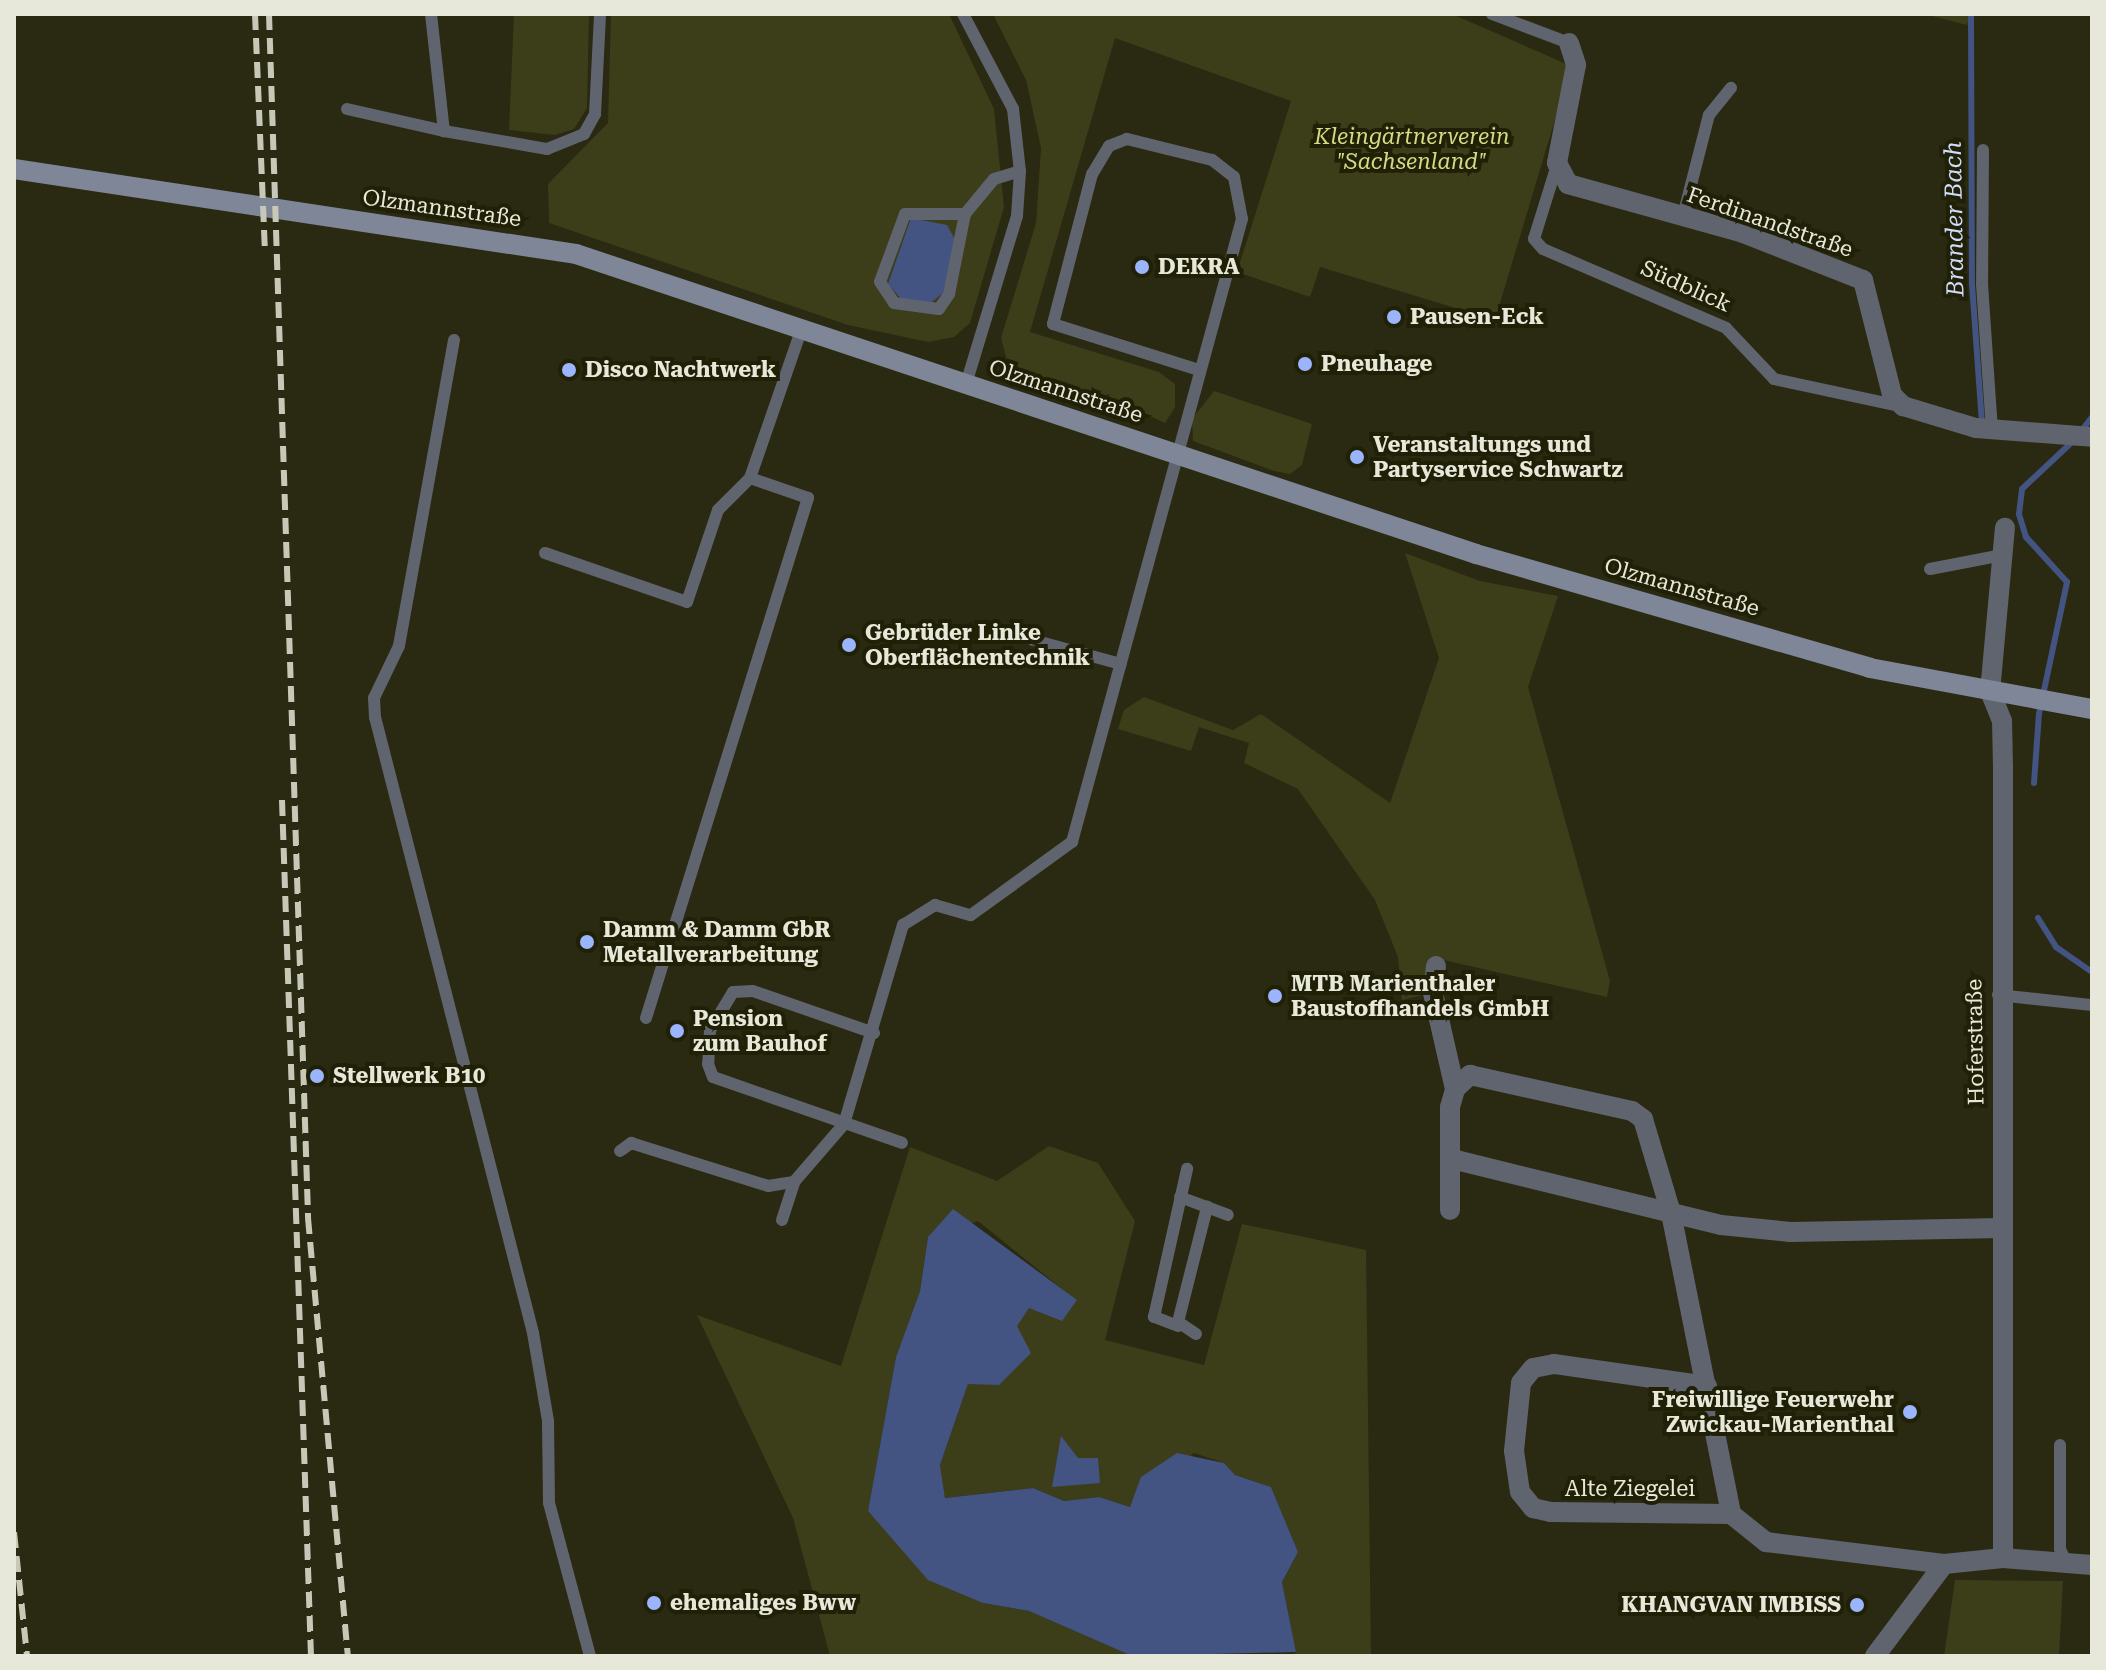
<!DOCTYPE html>
<meta charset="utf-8">
<style>
body{margin:0}
#map{position:relative;width:2106px;height:1670px;overflow:hidden;background:#292a11;font-family:"Roboto Serif",serif}
div>[style]{position:absolute}
[style*='--x']{left:calc(var(--x)*1px);top:calc(var(--y)*1px);width:calc(var(--w)*1px);rotate:calc(var(--a)*1deg)}
.green>*{inset:0;background:#3c3d19}
.water>*{inset:0;background:#435382}
.stream>*{height:6px;margin:-3px;padding:0 3px;transform-origin:3px;border-radius:3px;background:#435382}
.lane>*{height:12px;margin:-6px;padding:0 6px;transform-origin:6px;border-radius:6px;background:#60646f}
.street>*{height:20px;margin:-10px;padding:0 10px;transform-origin:10px;border-radius:10px;background:#60646f}
.secondary>*{height:20px;margin:-10px;padding:0 10px;transform-origin:10px;border-radius:10px;background:#7f8698}
.rail>*{height:6px;margin-top:-3px;transform-origin:0;background:repeating-linear-gradient(90deg,#c7c8b7 0 16px,transparent 0 24px)}
.dots>*{width:22px;height:22px;translate:-50% -50%;box-sizing:border-box;border:4px solid #202007;border-radius:50%}
span{translate:-50% -50%;white-space:nowrap;text-align:center;line-height:1.15;-webkit-text-stroke:8px #202007;paint-order:stroke}
.park-label{font-size:22px;color:#d7da84;font-style:italic}
.street-label{font-size:22px;color:#e7e8d9}
.poi-label{font-size:22px;color:#e7e8d9;font-weight:700}
.left{translate:0 -50%;text-align:left}
.right{translate:-100% -50%;text-align:right}
.water-label{font-size:24px;color:#d0dcfa;font-style:italic}
.frame{position:absolute;inset:0;border:16px solid #e7e8d9;pointer-events:none}
</style>
<div id="map">
<div class="green">
<div style="clip-path:polygon(514px 14px,589px 14px,587px 108px,574px 129px,555px 135px,509px 130px)"></div>
<div style="clip-path:polygon(611px 14px,949px 14px,994px 109px,1004px 207px,970px 323px,954px 337px,928px 342px,848px 325px,549px 223px,548px 184px,608px 123px)"></div>
<div style="clip-path:polygon(993px 14px,1452px 14px,1571px 66px,1495px 320px,1320px 267px,1310px 297px,1237px 272px,1291px 101px,1115px 38px,1030px 332px,1159px 372px,1175px 384px,1175px 407px,1165px 423px,1103px 394px,1097px 400px,1010px 372px,1001px 338px,1036px 223px,1041px 148px,1026px 80px)"></div>
<div style="clip-path:polygon(1924px 14px,1970px 14px,1967px 25px)"></div>
<div style="clip-path:polygon(1214px 391px,1312px 424px,1302px 465px,1290px 474px,1274px 471px,1193px 441px,1192px 419px)"></div>
<div style="clip-path:polygon(1405px 553px,1480px 581px,1558px 596px,1528px 687px,1610px 981px,1607px 997px,1430px 957px,1423px 995px,1402px 1000px,1398px 957px,1375px 900px,1298px 789px,1244px 763px,1249px 743px,1199px 727px,1191px 751px,1118px 729px,1124px 710px,1144px 697px,1233px 730px,1261px 714px,1390px 803px,1439px 658px)"></div>
<div style="clip-path:polygon(1049px 1146px,1098px 1163px,1135px 1221px,1105px 1340px,1204px 1365px,1242px 1224px,1366px 1250px,1371px 1656px,1285px 1656px,1296px 1653px,1282px 1582px,1298px 1552px,1271px 1487px,1235px 1475px,1224px 1463px,1194px 1453px,1130px 1507px,1099px 1497px,1064px 1501px,1033px 1488px,945px 1498px,940px 1465px,968px 1384px,1029px 1308px,1077px 1301px,978px 1221px,928px 1237px,920px 1291px,896px 1357px,868px 1512px,983px 1603px,1029px 1611px,1132px 1656px,830px 1656px,793px 1518px,697px 1315px,841px 1366px,910px 1147px,997px 1181px)"></div>
<div style="clip-path:polygon(1955px 1580px,2063px 1581px,2059px 1656px,1944px 1656px)"></div>
</div>
<div class="water">
<div style="clip-path:polygon(911px 218px,947px 225px,957px 243px,943px 293px,928px 305px,903px 301px,888px 284px)"></div>
<div style="clip-path:polygon(953px 1209px,1077px 1300px,1062px 1321px,1029px 1308px,1017px 1326px,1031px 1353px,999px 1385px,968px 1384px,940px 1465px,945px 1498px,1033px 1488px,1064px 1501px,1099px 1497px,1130px 1507px,1141px 1477px,1177px 1453px,1224px 1463px,1235px 1475px,1271px 1487px,1298px 1552px,1282px 1582px,1296px 1652px,1132px 1656px,1029px 1611px,983px 1603px,928px 1580px,868px 1511px,896px 1357px,920px 1291px,928px 1237px)"></div>
<div style="clip-path:polygon(1061px 1436px,1078px 1458px,1098px 1458px,1100px 1483px,1052px 1487px)"></div>
</div>
<div class="stream">
<div style="--x:1971;--y:14;--w:270;--a:89.8"></div>
<div style="--x:1972;--y:284;--w:138;--a:85.9"></div>
<div style="--x:2082;--y:430;--w:16;--a:-52"></div>
<div style="--x:2034;--y:783;--w:69;--a:-85.9"></div>
<div style="--x:2039;--y:714;--w:135;--a:-78"></div>
<div style="--x:2067;--y:582;--w:61;--a:-132.3"></div>
<div style="--x:2026;--y:537;--w:24;--a:-107"></div>
<div style="--x:2019;--y:514;--w:25;--a:-83"></div>
<div style="--x:2022;--y:489;--w:69;--a:-43.2"></div>
<div style="--x:2038;--y:918;--w:34;--a:58"></div>
<div style="--x:2056;--y:947;--w:44;--a:34.8"></div>
</div>
<div class="lane">
<div style="--x:431;--y:14;--w:118;--a:83.7"></div>
<div style="--x:444;--y:131;--w:105;--a:9.9"></div>
<div style="--x:547;--y:149;--w:40;--a:-22"></div>
<div style="--x:584;--y:134;--w:23;--a:-61"></div>
<div style="--x:595;--y:114;--w:100;--a:-87.1"></div>
<div style="--x:963;--y:14;--w:107;--a:62.2"></div>
<div style="--x:1013;--y:109;--w:62;--a:83.6"></div>
<div style="--x:1020;--y:171;--w:45;--a:93.8"></div>
<div style="--x:1017;--y:216;--w:176;--a:106.9"></div>
<div style="--x:1492;--y:14;--w:82;--a:20.6"></div>
<div style="--x:347;--y:109;--w:99;--a:12.8"></div>
<div style="--x:1983;--y:150;--w:134;--a:90.4"></div>
<div style="--x:1982;--y:284;--w:145;--a:86.1"></div>
<div style="--x:1557;--y:165;--w:77;--a:107.3"></div>
<div style="--x:1534;--y:239;--w:13;--a:48"></div>
<div style="--x:1543;--y:249;--w:199;--a:23.3"></div>
<div style="--x:1726;--y:328;--w:70;--a:46.7"></div>
<div style="--x:1774;--y:379;--w:129;--a:12.1"></div>
<div style="--x:965;--y:214;--w:60;--a:180"></div>
<div style="--x:905;--y:214;--w:72;--a:110.2"></div>
<div style="--x:880;--y:282;--w:25;--a:56"></div>
<div style="--x:894;--y:303;--w:45;--a:7.6"></div>
<div style="--x:939;--y:309;--w:18;--a:-56"></div>
<div style="--x:949;--y:294;--w:82;--a:-78.7"></div>
<div style="--x:965;--y:214;--w:45;--a:-50.4"></div>
<div style="--x:994;--y:179;--w:27;--a:-17"></div>
<div style="--x:1683;--y:216;--w:104;--a:-75.6"></div>
<div style="--x:1709;--y:115;--w:35;--a:-51"></div>
<div style="--x:454;--y:340;--w:311;--a:100.2"></div>
<div style="--x:399;--y:646;--w:58;--a:115.7"></div>
<div style="--x:374;--y:698;--w:19;--a:87"></div>
<div style="--x:375;--y:717;--w:636;--a:75.61"></div>
<div style="--x:533;--y:1333;--w:89;--a:80.3"></div>
<div style="--x:548;--y:1421;--w:82;--a:89.3"></div>
<div style="--x:549;--y:1503;--w:158;--a:75"></div>
<div style="--x:545;--y:553;--w:150;--a:19"></div>
<div style="--x:687;--y:602;--w:97;--a:-71.4"></div>
<div style="--x:718;--y:510;--w:45;--a:-45"></div>
<div style="--x:750;--y:478;--w:159;--a:-70.9"></div>
<div style="--x:1930;--y:569;--w:74;--a:-10.9"></div>
<div style="--x:1033;--y:640;--w:91;--a:15.3"></div>
<div style="--x:1998;--y:995;--w:95;--a:6.1"></div>
<div style="--x:646;--y:1018;--w:545;--a:-72.7"></div>
<div style="--x:808;--y:498;--w:61;--a:-161"></div>
<div style="--x:874;--y:1033;--w:128;--a:-160.9"></div>
<div style="--x:753;--y:991;--w:20;--a:177"></div>
<div style="--x:733;--y:992;--w:44;--a:121.2"></div>
<div style="--x:710;--y:1030;--w:34;--a:93"></div>
<div style="--x:708;--y:1064;--w:14;--a:69"></div>
<div style="--x:713;--y:1077;--w:200;--a:19.2"></div>
<div style="--x:620;--y:1151;--w:14;--a:-36"></div>
<div style="--x:631;--y:1143;--w:144;--a:17.4"></div>
<div style="--x:768;--y:1186;--w:26;--a:-9"></div>
<div style="--x:794;--y:1182;--w:77;--a:-49.2"></div>
<div style="--x:844;--y:1124;--w:208;--a:-73.5"></div>
<div style="--x:903;--y:925;--w:38;--a:-32"></div>
<div style="--x:935;--y:905;--w:37;--a:16"></div>
<div style="--x:971;--y:915;--w:125;--a:-35.9"></div>
<div style="--x:1072;--y:842;--w:646;--a:-74.74"></div>
<div style="--x:1242;--y:219;--w:43;--a:-100.8"></div>
<div style="--x:1234;--y:177;--w:28;--a:-142"></div>
<div style="--x:1212;--y:160;--w:88;--a:-166.1"></div>
<div style="--x:1127;--y:139;--w:19;--a:159"></div>
<div style="--x:1109;--y:146;--w:33;--a:121"></div>
<div style="--x:1092;--y:174;--w:155;--a:104.6"></div>
<div style="--x:1053;--y:324;--w:153;--a:17.5"></div>
<div style="--x:1180;--y:1197;--w:51;--a:20.6"></div>
<div style="--x:782;--y:1220;--w:40;--a:-72"></div>
<div style="--x:1178;--y:1326;--w:26;--a:-159"></div>
<div style="--x:1154;--y:1317;--w:152;--a:-77.4"></div>
<div style="--x:1196;--y:1334;--w:22;--a:-146"></div>
<div style="--x:1178;--y:1322;--w:119;--a:-75.8"></div>
<div style="--x:2060;--y:1445;--w:104;--a:90"></div>
<div style="--x:2060;--y:1549;--w:17;--a:65"></div>
</div>
<div class="street">
<div style="--x:1569;--y:43;--w:23;--a:72"></div>
<div style="--x:1576;--y:65;--w:100;--a:101"></div>
<div style="--x:1557;--y:163;--w:24;--a:62"></div>
<div style="--x:1568;--y:184;--w:182;--a:15.6"></div>
<div style="--x:1743;--y:233;--w:129;--a:21.4"></div>
<div style="--x:1863;--y:280;--w:119;--a:75.8"></div>
<div style="--x:1892;--y:395;--w:16;--a:45"></div>
<div style="--x:1903;--y:406;--w:76;--a:16.8"></div>
<div style="--x:1976;--y:428;--w:116;--a:4.4"></div>
<div style="--x:1436;--y:966;--w:27;--a:96"></div>
<div style="--x:1433;--y:993;--w:98;--a:77.1"></div>
<div style="--x:1452;--y:1159;--w:277;--a:13.8"></div>
<div style="--x:1721;--y:1225;--w:70;--a:5.7"></div>
<div style="--x:1791;--y:1232;--w:211;--a:-1.1"></div>
<div style="--x:1450;--y:1210;--w:103;--a:-90"></div>
<div style="--x:1450;--y:1107;--w:19;--a:-74"></div>
<div style="--x:1455;--y:1089;--w:21;--a:-43"></div>
<div style="--x:1470;--y:1075;--w:166;--a:12.5"></div>
<div style="--x:1632;--y:1111;--w:14;--a:36"></div>
<div style="--x:1643;--y:1119;--w:98;--a:73.4"></div>
<div style="--x:1671;--y:1213;--w:307;--a:78.7"></div>
<div style="--x:1707;--y:1386;--w:155;--a:-171.8"></div>
<div style="--x:1554;--y:1364;--w:21;--a:169"></div>
<div style="--x:1533;--y:1368;--w:19;--a:129"></div>
<div style="--x:1521;--y:1383;--w:68;--a:95.9"></div>
<div style="--x:1514;--y:1451;--w:41;--a:81.7"></div>
<div style="--x:1520;--y:1492;--w:21;--a:51"></div>
<div style="--x:1533;--y:1508;--w:17;--a:13"></div>
<div style="--x:1550;--y:1512;--w:181;--a:0.6"></div>
<div style="--x:1731;--y:1514;--w:45;--a:38.7"></div>
<div style="--x:1766;--y:1542;--w:179;--a:7"></div>
<div style="--x:2003;--y:1558;--w:791;--a:-90"></div>
<div style="--x:2003;--y:767;--w:46;--a:-91.2"></div>
<div style="--x:2002;--y:721;--w:31;--a:-112"></div>
<div style="--x:1990;--y:692;--w:165;--a:-84.8"></div>
<div style="--x:1875;--y:1656;--w:115;--a:-53.1"></div>
<div style="--x:1944;--y:1564;--w:59;--a:-5.8"></div>
<div style="--x:2003;--y:1558;--w:89;--a:4.5"></div>
</div>
<div class="secondary">
<div style="--x:14;--y:169;--w:568;--a:8.6"></div>
<div style="--x:576;--y:254;--w:949;--a:18.43"></div>
<div style="--x:1476;--y:554;--w:410;--a:16.1"></div>
<div style="--x:1870;--y:668;--w:226;--a:10.5"></div>
</div>
<div class="rail">
<div style="--x:255;--y:14;--w:239;--a:87.6"></div>
<div style="--x:269;--y:14;--w:1205;--a:88.14"></div>
<div style="--x:308;--y:1218;--w:440;--a:84.8"></div>
<div style="--x:282;--y:800;--w:856;--a:88.06"></div>
<div style="--x:14;--y:1532;--w:125;--a:84"></div>
</div>
<div class="dots">
<div style="left:1142px;top:267px;background:#9bb5fd"></div>
<div style="left:1394px;top:317px;background:#9bb5fd"></div>
<div style="left:1305px;top:364px;background:#9bb5fd"></div>
<div style="left:569px;top:370px;background:#9bb5fd"></div>
<div style="left:1357px;top:457px;background:#9bb5fd"></div>
<div style="left:849px;top:645px;background:#9bb5fd"></div>
<div style="left:587px;top:942px;background:#9bb5fd"></div>
<div style="left:1275px;top:996px;background:#9bb5fd"></div>
<div style="left:677px;top:1031px;background:#9bb5fd"></div>
<div style="left:317px;top:1076px;background:#9bb5fd"></div>
<div style="left:1910px;top:1412px;background:#9bb5fd"></div>
<div style="left:654px;top:1603px;background:#9bb5fd"></div>
<div style="left:1857px;top:1605px;background:#9bb5fd"></div>
</div>
<div class="park-label">
<span style="left:1412px;top:149px">Kleingärtnerverein<br>"Sachsenland"</span>
</div>
<div class="street-label">
<span style="left:442px;top:208px;rotate:8deg">Olzmannstraße</span>
<span style="left:1770px;top:222px;rotate:19deg">Ferdinandstraße</span>
<span style="left:1686px;top:286px;rotate:24deg">Südblick</span>
<span style="left:1066px;top:391px;rotate:18deg">Olzmannstraße</span>
<span style="left:1682px;top:587px;rotate:16deg">Olzmannstraße</span>
<span style="left:1975px;top:1042px;rotate:-91deg">Hoferstraße</span>
<span style="left:1630px;top:1489px">Alte Ziegelei</span>
</div>
<div class="poi-label">
<span class="left" style="left:1158px;top:267px">DEKRA</span>
<span class="left" style="left:1410px;top:317px">Pausen-Eck</span>
<span class="left" style="left:1321px;top:364px">Pneuhage</span>
<span class="left" style="left:585px;top:370px">Disco Nachtwerk</span>
<span class="left" style="left:1373px;top:457px">Veranstaltungs und<br>Partyservice Schwartz</span>
<span class="left" style="left:865px;top:645px">Gebrüder Linke<br>Oberflächentechnik</span>
<span class="left" style="left:603px;top:942px">Damm &amp; Damm GbR<br>Metallverarbeitung</span>
<span class="left" style="left:1291px;top:996px">MTB Marienthaler<br>Baustoffhandels GmbH</span>
<span class="left" style="left:693px;top:1031px">Pension<br>zum Bauhof</span>
<span class="left" style="left:333px;top:1076px">Stellwerk B10</span>
<span class="right" style="left:1894px;top:1412px">Freiwillige Feuerwehr<br>Zwickau-Marienthal</span>
<span class="left" style="left:670px;top:1603px">ehemaliges Bww</span>
<span class="right" style="left:1841px;top:1605px">KHANGVAN IMBISS</span>
</div>
<div class="water-label">
<span style="left:1955px;top:219px;rotate:-91deg">Brander Bach</span>
</div>
<div class="frame"></div>
</div>
